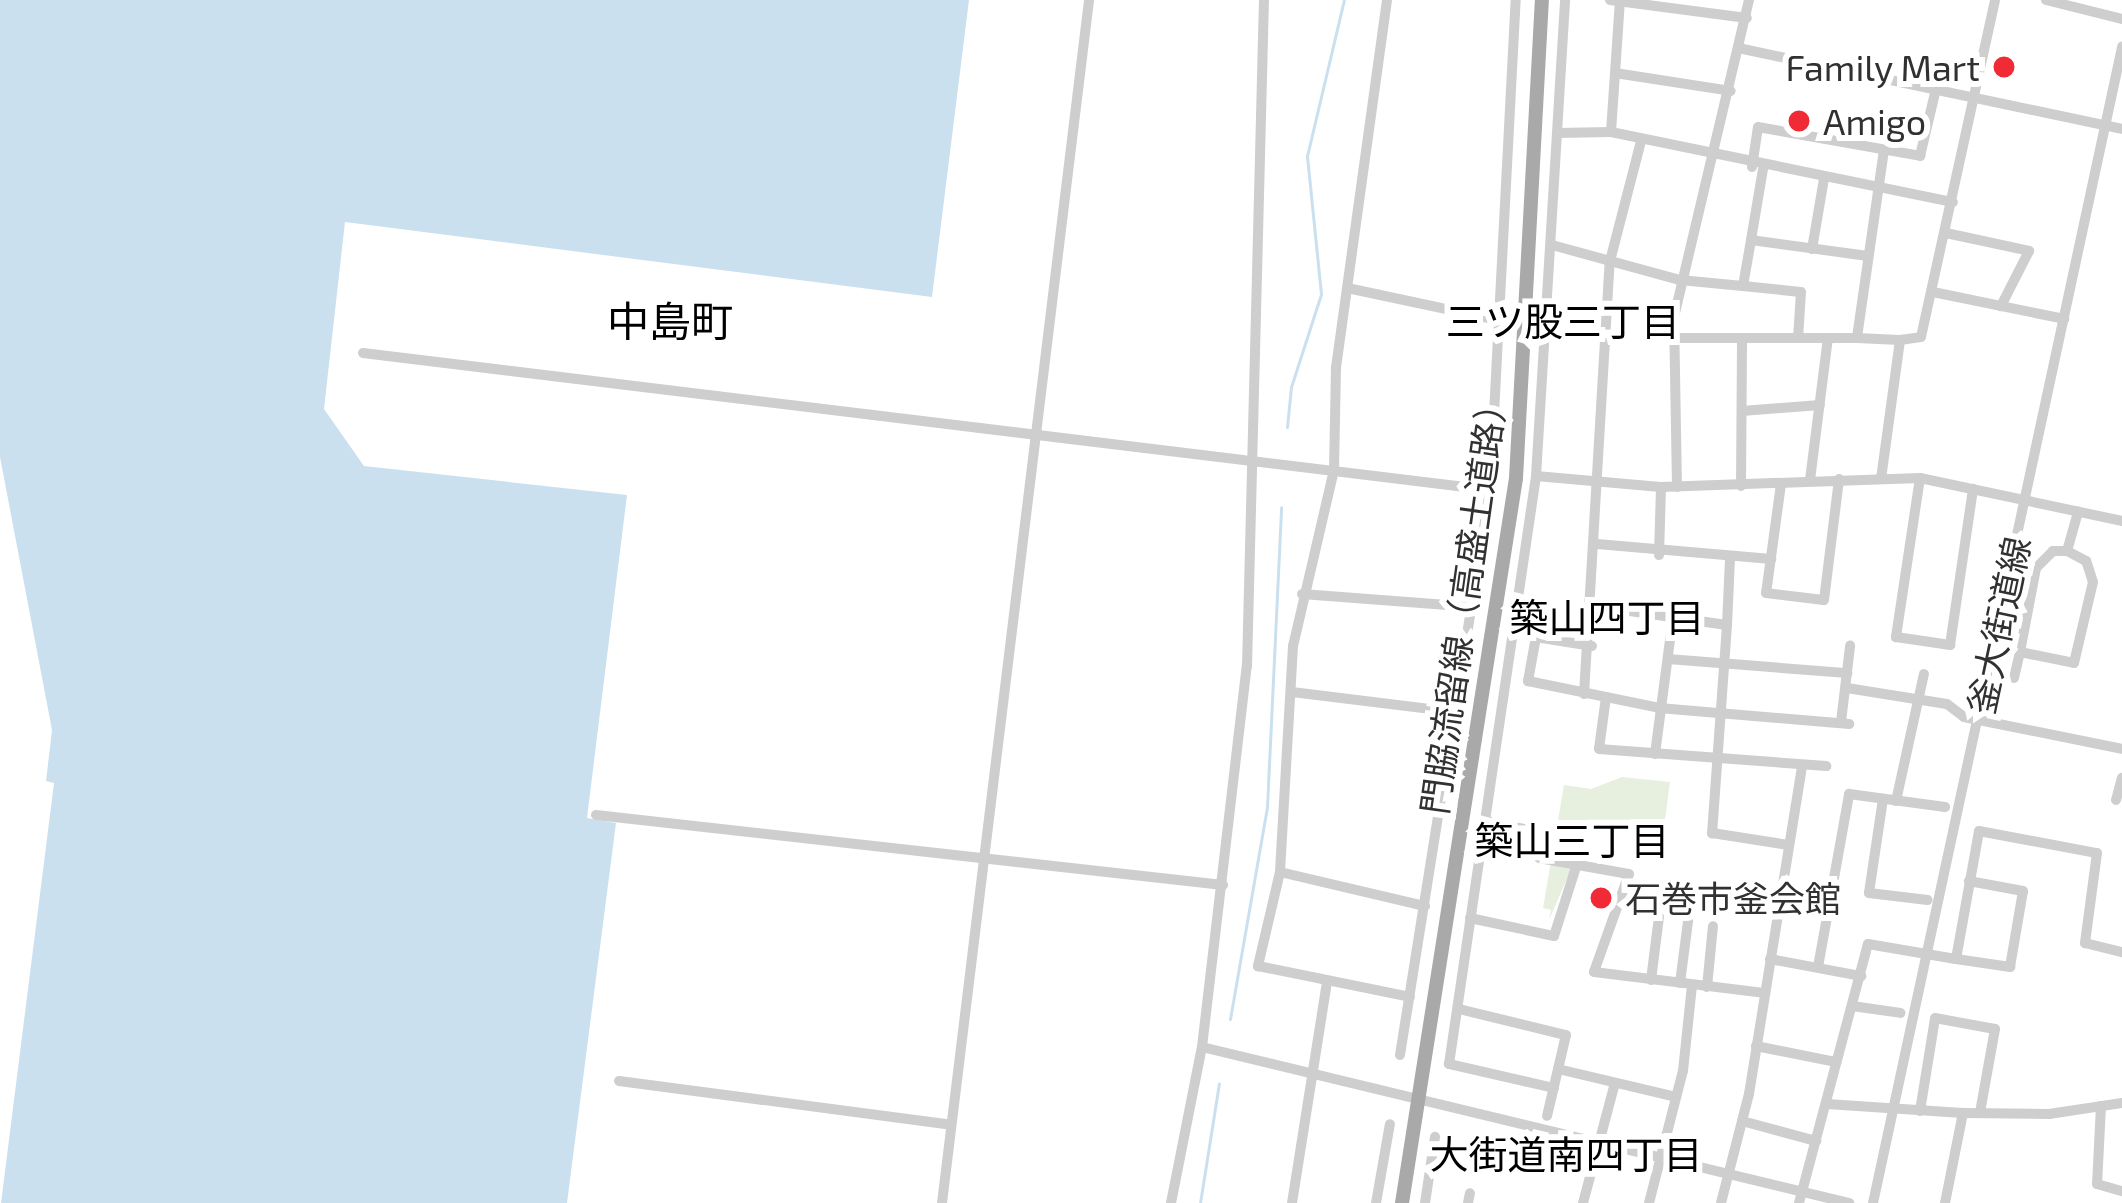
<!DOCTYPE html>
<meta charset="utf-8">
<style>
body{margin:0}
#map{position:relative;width:2122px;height:1203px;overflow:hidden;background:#fff;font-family:"Exo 2","Noto Sans JP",sans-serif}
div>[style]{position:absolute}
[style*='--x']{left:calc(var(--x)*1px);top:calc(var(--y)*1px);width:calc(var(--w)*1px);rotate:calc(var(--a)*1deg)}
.green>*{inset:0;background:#e7efdf}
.water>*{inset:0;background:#cbe0ef}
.stream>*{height:3px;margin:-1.5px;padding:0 1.5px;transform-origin:1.5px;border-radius:1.5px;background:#cbe0ef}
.minor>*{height:10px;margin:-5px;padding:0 5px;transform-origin:5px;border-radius:5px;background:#cecece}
.major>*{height:14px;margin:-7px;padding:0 7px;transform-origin:7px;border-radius:7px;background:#a9a9a9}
.dots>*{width:33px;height:33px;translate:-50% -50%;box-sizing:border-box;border:6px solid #fff;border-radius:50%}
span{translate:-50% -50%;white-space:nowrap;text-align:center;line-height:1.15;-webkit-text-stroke:12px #fff;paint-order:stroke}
.poi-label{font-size:36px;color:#313131}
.right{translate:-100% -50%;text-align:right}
.left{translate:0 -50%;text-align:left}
.street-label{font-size:36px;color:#313131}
.neighbourhood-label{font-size:39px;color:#000}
.quarter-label{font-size:42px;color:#000}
</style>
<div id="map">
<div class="green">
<div style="clip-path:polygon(1622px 777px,1670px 782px,1663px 835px,1585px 826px,1569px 832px,1565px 857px,1575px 860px,1549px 920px,1551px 910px,1543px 908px,1564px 785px,1591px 789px)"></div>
</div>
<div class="water">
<div style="clip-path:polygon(0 0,969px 0,932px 297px,345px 222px,324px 409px,364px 466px,627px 495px,587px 818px,616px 823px,567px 1203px,1px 1203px,54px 783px,46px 781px,52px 730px,0 457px)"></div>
</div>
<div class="stream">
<div style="--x:1287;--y:427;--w:40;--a:-84.3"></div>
<div style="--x:1291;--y:387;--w:98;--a:-72.1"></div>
<div style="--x:1321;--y:294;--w:139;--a:-95.8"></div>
<div style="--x:1307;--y:156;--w:160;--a:-76.7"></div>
<div style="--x:1230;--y:1019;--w:215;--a:-80.1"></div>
<div style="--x:1267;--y:807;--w:300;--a:-87.3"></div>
<div style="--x:1200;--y:1203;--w:121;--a:-81"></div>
</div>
<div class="minor">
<div style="--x:1387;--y:0;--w:371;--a:97.9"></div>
<div style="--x:1336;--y:367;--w:103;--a:91.1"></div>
<div style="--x:1334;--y:470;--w:181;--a:103.1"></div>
<div style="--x:1293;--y:646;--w:226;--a:93.3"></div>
<div style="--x:1280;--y:872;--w:97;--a:103.2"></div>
<div style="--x:1258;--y:966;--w:155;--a:11.5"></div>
<div style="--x:1610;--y:0;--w:138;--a:7.5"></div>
<div style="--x:2046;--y:0;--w:78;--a:14"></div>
<div style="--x:1743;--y:49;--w:387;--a:11.9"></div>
<div style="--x:1615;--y:73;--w:117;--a:8.8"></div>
<div style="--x:1611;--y:132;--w:131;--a:-86.1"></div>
<div style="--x:1557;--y:133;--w:54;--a:-1.1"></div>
<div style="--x:1611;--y:132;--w:349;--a:11.6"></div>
<div style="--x:1884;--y:150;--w:190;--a:98.2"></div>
<div style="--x:1857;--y:338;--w:43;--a:2.7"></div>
<div style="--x:1900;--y:340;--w:21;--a:-8"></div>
<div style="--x:1921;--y:337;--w:345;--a:-77.6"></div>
<div style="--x:1752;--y:167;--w:40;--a:-81.5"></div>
<div style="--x:1758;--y:127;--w:165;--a:10.1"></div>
<div style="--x:1920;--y:156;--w:65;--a:-76.6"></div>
<div style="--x:1946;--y:233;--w:85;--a:12.2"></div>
<div style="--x:2029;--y:251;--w:62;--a:117"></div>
<div style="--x:1751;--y:240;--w:72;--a:-80.4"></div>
<div style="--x:1552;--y:245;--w:133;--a:15.3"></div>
<div style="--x:1680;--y:280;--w:63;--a:5.4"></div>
<div style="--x:1743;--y:286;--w:47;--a:-80.1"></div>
<div style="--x:1751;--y:240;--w:118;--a:7.8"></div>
<div style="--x:1812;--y:249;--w:71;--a:-80.3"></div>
<div style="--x:1743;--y:286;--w:58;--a:5.9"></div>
<div style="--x:1801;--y:292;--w:46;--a:93.7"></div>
<div style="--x:1352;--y:289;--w:153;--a:12"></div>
<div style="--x:1933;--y:292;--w:134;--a:11.6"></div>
<div style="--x:1674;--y:338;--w:183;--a:0"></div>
<div style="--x:363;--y:353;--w:1135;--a:6.93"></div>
<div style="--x:1742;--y:411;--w:78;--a:-4.4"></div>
<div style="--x:1536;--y:476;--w:125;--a:5"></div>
<div style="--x:1661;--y:487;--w:259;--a:-2"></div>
<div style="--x:1920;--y:478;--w:207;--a:12"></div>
<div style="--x:1920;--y:478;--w:161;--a:98.6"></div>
<div style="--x:1896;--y:637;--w:55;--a:8.4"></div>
<div style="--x:1950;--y:645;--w:158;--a:-81.6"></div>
<div style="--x:1881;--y:479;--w:140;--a:-82.2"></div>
<div style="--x:1810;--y:480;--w:143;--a:-82.8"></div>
<div style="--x:1781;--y:484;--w:110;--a:97.8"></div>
<div style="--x:1766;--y:593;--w:58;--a:6.9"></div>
<div style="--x:1824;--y:600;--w:122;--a:-82.9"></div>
<div style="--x:1741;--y:486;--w:143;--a:-89.6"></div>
<div style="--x:1677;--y:487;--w:170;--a:-91"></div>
<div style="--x:1674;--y:317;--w:326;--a:-76.7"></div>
<div style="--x:1597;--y:544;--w:175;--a:4.9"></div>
<div style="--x:2067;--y:551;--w:14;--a:180"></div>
<div style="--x:2053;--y:551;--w:24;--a:135"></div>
<div style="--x:2036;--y:568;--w:86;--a:100.8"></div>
<div style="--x:2020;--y:652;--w:55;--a:11.5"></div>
<div style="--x:2074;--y:663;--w:83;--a:-76.8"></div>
<div style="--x:2093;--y:582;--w:22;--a:-108"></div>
<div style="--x:2086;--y:561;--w:21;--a:-152"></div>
<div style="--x:2067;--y:551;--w:41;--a:-74.2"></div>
<div style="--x:1659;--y:555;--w:68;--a:-88.3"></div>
<div style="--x:1302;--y:594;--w:172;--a:4.3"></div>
<div style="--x:1595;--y:606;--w:133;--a:8.2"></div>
<div style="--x:1727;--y:625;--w:65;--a:-87.4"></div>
<div style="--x:1727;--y:625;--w:209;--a:94.1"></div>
<div style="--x:1712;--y:833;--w:78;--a:8.9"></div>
<div style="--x:1592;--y:646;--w:57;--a:-170.9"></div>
<div style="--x:1536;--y:637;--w:45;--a:100.3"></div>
<div style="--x:1528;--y:681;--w:134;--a:11.6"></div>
<div style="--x:1659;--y:708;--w:191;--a:4.8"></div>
<div style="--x:1668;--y:659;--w:180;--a:4.5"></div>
<div style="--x:2014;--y:678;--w:27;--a:-77"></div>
<div style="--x:1847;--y:688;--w:101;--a:9.1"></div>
<div style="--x:1947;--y:704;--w:21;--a:37"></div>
<div style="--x:1964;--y:717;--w:161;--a:11.4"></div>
<div style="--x:1292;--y:692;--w:165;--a:7"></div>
<div style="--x:1584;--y:694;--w:434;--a:-86.6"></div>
<div style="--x:1610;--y:261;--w:124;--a:-75.5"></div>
<div style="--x:1606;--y:697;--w:52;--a:97.7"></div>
<div style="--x:1599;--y:749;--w:228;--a:4.3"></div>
<div style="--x:1841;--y:722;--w:77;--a:-83.2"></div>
<div style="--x:1655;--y:754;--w:137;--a:-82.5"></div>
<div style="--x:1883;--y:799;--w:95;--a:98.5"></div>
<div style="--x:1869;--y:893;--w:59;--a:6.8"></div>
<div style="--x:2116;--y:800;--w:23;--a:-75"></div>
<div style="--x:1896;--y:801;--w:130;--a:-77.6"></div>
<div style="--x:596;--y:815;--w:631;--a:6.37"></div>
<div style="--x:1485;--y:821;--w:60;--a:11.5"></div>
<div style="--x:1544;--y:833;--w:25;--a:101"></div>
<div style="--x:1539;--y:858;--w:91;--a:10.1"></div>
<div style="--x:1629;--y:874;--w:104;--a:109.7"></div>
<div style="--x:1594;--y:972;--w:171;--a:7"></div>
<div style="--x:1280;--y:872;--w:149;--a:13.2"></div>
<div style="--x:1470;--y:918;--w:86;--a:12.1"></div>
<div style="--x:1554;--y:936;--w:76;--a:-72.3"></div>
<div style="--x:1770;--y:959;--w:93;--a:10.6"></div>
<div style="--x:1956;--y:959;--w:55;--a:8.4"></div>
<div style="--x:2010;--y:967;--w:77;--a:-80.3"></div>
<div style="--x:2023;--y:891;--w:55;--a:-169.5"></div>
<div style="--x:1818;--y:967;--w:176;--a:-79.8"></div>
<div style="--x:1849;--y:794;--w:97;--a:7.7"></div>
<div style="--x:1651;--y:980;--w:64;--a:-82.8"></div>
<div style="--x:1680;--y:983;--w:63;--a:-82.6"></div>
<div style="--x:1707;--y:987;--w:61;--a:-84.4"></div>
<div style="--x:1852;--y:1006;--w:49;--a:8.1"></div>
<div style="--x:1459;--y:1009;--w:110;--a:13.7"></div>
<div style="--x:1566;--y:1035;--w:83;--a:103.2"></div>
<div style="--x:1756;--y:1046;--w:82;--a:11.3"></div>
<div style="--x:1202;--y:1047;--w:666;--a:13.56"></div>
<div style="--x:1400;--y:1055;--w:572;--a:-80.95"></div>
<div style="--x:1490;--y:490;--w:491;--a:-87"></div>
<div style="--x:1558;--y:1069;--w:121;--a:13.3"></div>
<div style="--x:619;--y:1081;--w:335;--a:7.5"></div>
<div style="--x:1554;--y:1088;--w:108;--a:-167.1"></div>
<div style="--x:1449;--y:1064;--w:594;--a:-81.58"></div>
<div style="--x:1536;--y:476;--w:477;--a:-86.5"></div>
<div style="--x:1827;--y:1104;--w:136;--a:3.8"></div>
<div style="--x:2101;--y:1106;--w:78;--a:92.9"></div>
<div style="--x:2097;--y:1184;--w:26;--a:16"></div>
<div style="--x:1920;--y:1111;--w:94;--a:-80.8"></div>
<div style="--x:1935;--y:1018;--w:61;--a:10.4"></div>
<div style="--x:1995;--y:1029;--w:84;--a:100.2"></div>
<div style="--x:1742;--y:1121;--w:77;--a:15.1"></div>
<div style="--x:942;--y:1203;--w:1212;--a:-83.03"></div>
<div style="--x:1171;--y:1203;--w:159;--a:-78.8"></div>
<div style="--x:1202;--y:1047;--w:384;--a:-83.3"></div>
<div style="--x:1247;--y:666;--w:666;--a:-88.54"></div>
<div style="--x:1292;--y:1203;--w:225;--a:-81"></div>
<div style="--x:1376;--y:1203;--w:80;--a:-80"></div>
<div style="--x:1425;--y:1203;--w:67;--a:-81.4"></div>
<div style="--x:1468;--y:1203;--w:10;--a:-79"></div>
<div style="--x:1583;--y:1203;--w:124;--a:-75.1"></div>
<div style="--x:1649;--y:1203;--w:136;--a:-75.6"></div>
<div style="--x:1683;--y:1071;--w:86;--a:-84"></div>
<div style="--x:1721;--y:1203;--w:113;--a:-75.6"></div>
<div style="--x:1749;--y:1094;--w:333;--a:-80.8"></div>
<div style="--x:1799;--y:1203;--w:268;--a:-75.1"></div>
<div style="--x:1868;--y:944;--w:89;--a:9.7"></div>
<div style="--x:1956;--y:959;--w:130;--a:-79.8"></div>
<div style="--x:1979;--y:831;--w:120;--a:10.6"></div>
<div style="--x:2097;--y:853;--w:91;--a:97.6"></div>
<div style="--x:2085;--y:943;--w:38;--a:14"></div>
<div style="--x:1873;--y:1203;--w:1183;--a:-77.84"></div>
<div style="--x:1945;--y:1203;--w:92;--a:-78.7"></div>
<div style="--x:1963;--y:1113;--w:86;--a:0.7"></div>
<div style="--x:2049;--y:1114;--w:74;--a:-8.6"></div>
</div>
<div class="major">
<div style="--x:1402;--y:1203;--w:734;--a:-81.06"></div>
<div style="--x:1516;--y:478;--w:479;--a:-86.9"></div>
</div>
<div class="dots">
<div style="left:2004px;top:67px;background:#f12b35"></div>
<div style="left:1799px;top:121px;background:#f12b35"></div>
<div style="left:1601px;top:898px;background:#f12b35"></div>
</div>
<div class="poi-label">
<span class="right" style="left:1980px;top:67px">Family Mart</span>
<span class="left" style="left:1823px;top:121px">Amigo</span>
<span class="left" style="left:1625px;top:898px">石巻市釜会館</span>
</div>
<div class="street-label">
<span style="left:1463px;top:600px;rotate:-82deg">門脇流留線（高盛土道路）</span>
<span style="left:1998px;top:625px;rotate:-78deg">釜大街道線</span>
</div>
<div class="neighbourhood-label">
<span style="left:1563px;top:321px">三ツ股三丁目</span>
<span style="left:1607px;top:617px">築山四丁目</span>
<span style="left:1572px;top:840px">築山三丁目</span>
<span style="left:1566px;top:1154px">大街道南四丁目</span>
</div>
<div class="quarter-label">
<span style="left:670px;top:320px">中島町</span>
</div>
</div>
